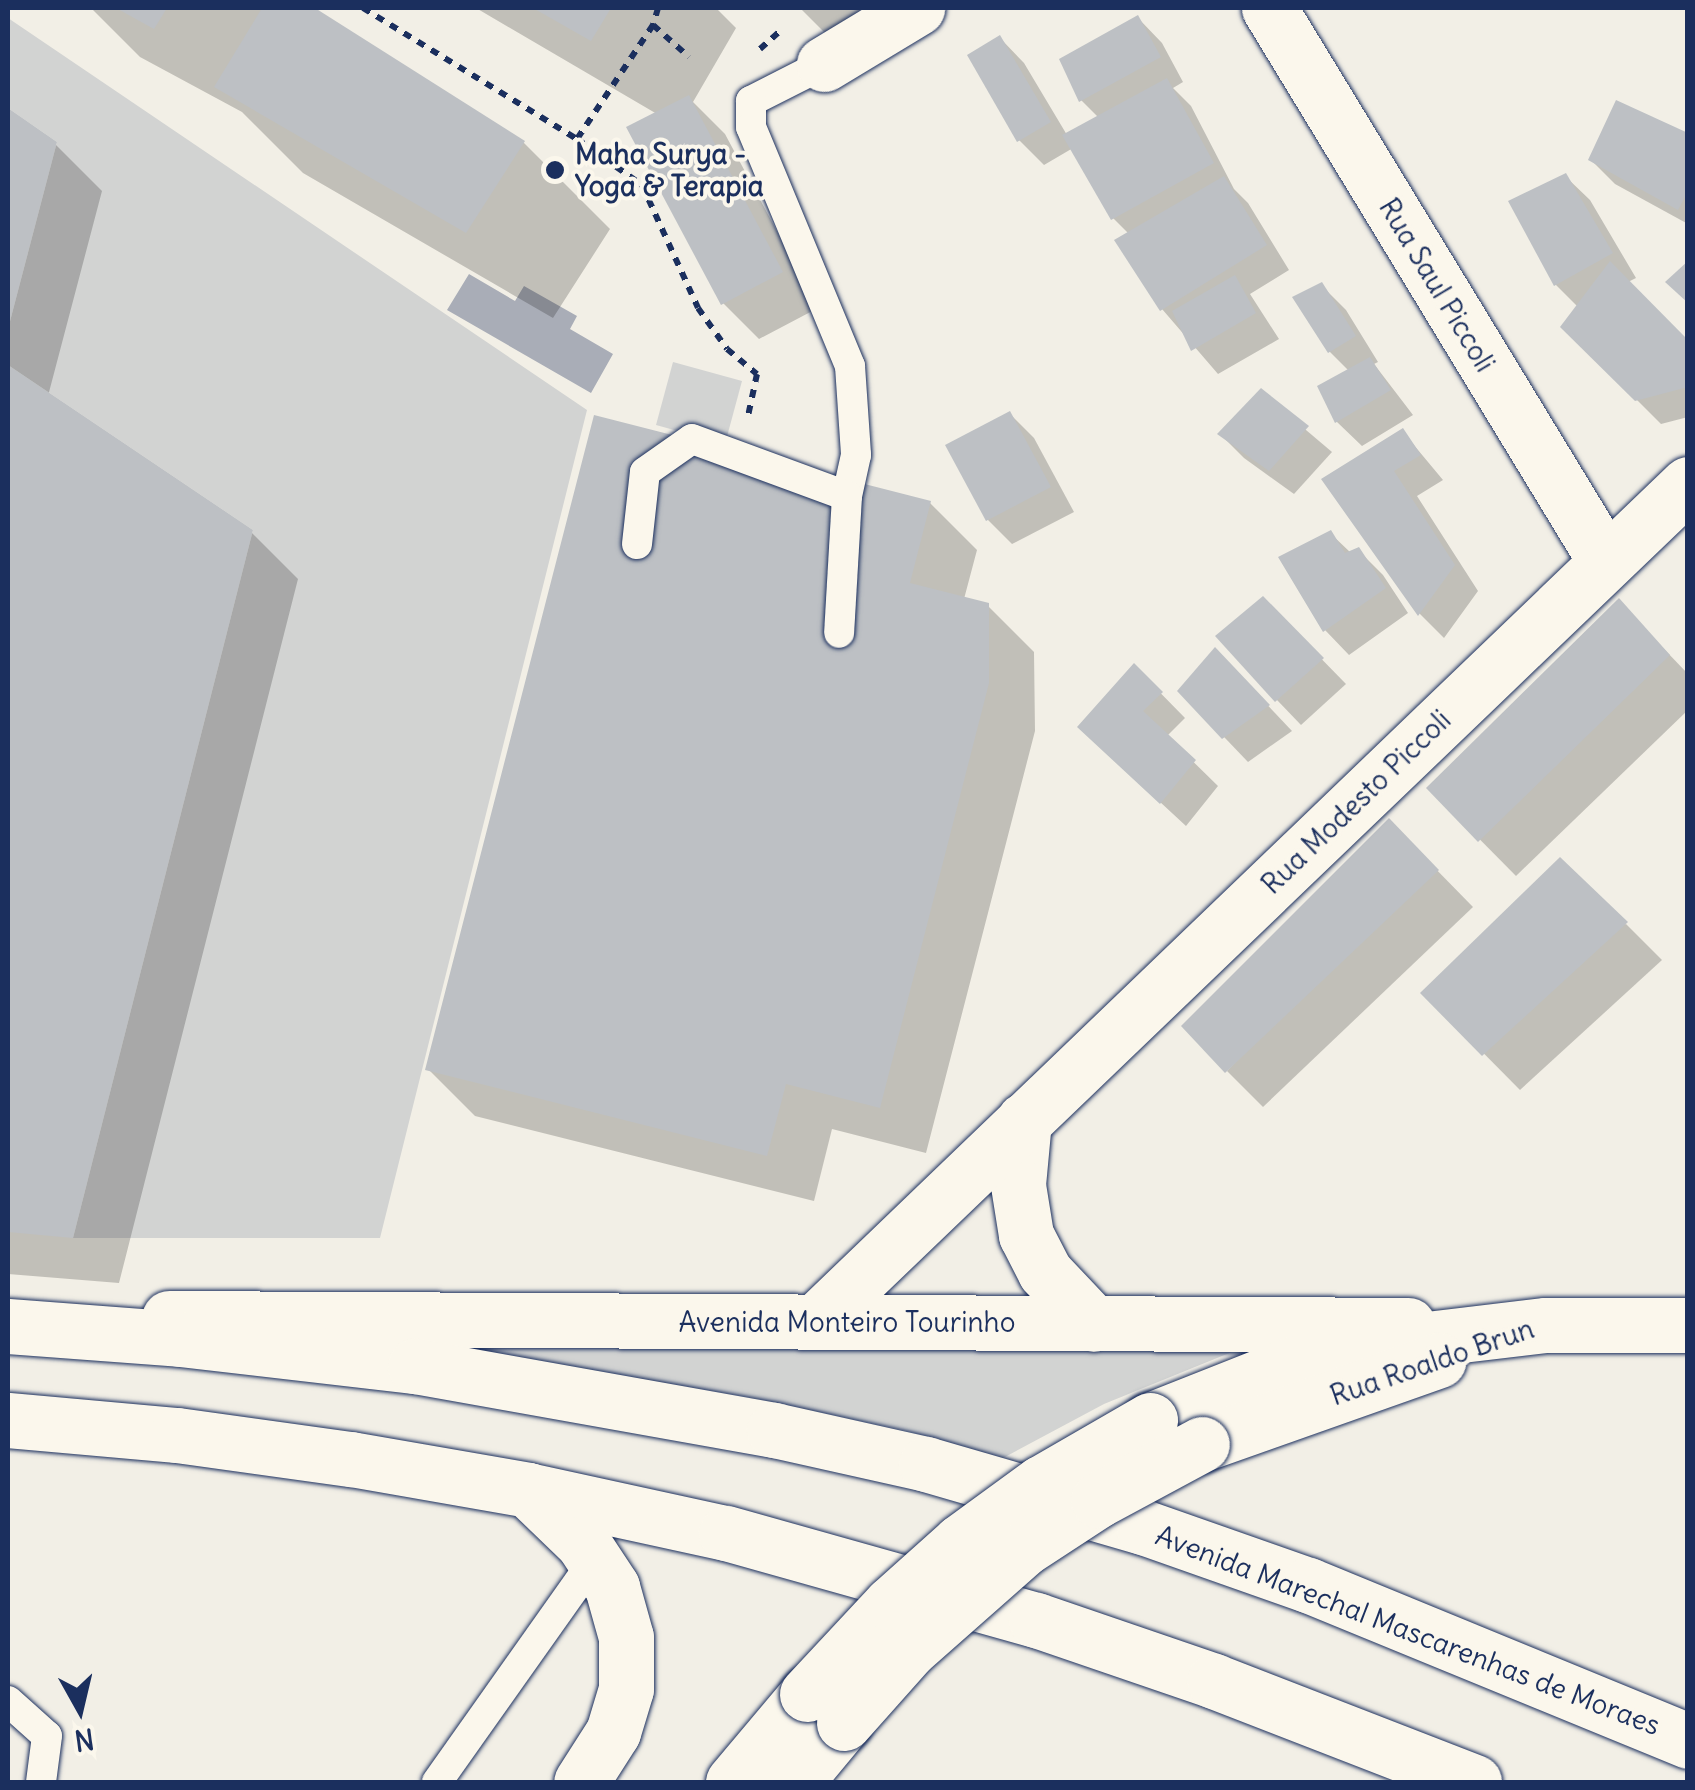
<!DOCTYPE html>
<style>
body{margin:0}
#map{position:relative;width:1695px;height:1790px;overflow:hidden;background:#f2efe6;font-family:Delius,sans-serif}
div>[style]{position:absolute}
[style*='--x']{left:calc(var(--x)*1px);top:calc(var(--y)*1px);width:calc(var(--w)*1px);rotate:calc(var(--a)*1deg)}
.green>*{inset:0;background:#d2d3d2}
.water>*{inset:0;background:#a9adb7}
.shadow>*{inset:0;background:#0003}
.building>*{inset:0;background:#bdc0c4}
.path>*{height:6px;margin-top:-3px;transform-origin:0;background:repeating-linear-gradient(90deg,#1b2f5e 0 8px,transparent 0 16px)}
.roads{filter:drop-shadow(0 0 2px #1b2f5e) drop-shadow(0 0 2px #1b2f5e)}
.service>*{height:30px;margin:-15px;padding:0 15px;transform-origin:15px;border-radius:15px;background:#fbf7ec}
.minor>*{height:55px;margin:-27.5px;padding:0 27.5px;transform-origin:27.5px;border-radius:27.5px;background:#fbf7ec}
.tertiary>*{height:55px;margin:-27.5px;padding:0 27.5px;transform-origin:27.5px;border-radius:27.5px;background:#fbf7ec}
.secondary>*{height:55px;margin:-27.5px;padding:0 27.5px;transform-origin:27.5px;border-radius:27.5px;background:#fbf7ec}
.trunk>*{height:55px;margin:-27.5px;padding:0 27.5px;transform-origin:27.5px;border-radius:27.5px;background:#fbf7ec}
.bridges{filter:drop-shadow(0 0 2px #1b2f5e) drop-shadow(0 0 2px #1b2f5e)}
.secondary-bridge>*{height:55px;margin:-27.5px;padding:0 27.5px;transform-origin:27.5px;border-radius:27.5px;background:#fbf7ec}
.dots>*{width:28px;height:28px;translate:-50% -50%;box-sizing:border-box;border:5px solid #fbf7ec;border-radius:50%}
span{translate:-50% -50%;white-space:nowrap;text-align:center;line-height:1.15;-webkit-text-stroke:8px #fbf7ec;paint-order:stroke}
.poi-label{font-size:28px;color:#1b2f5e;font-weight:700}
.left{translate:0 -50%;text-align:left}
.street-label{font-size:28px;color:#1b2f5e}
.frame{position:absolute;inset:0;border:10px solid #1b2f5e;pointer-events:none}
.north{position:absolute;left:30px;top:1660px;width:100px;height:100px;-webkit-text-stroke:8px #fbf7ec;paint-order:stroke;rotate:172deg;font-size:28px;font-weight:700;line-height:40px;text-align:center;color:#1b2f5e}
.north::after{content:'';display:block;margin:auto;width:35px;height:45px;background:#1b2f5e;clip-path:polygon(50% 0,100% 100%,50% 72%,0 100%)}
</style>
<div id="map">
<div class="green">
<div style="clip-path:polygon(8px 18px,587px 410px,380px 1238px,73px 1238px,253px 530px,8px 365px,8px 329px,57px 142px,8px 108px)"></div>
<div style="clip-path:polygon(673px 362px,742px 381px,725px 444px,656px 425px)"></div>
<div style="clip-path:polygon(1249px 1345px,1104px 1404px,1003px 1458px,908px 1431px,754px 1398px,450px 1347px)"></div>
</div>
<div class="water">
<div style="clip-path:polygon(469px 274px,515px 301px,524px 286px,577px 316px,570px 329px,613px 354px,591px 393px,447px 310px)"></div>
</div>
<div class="shadow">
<div style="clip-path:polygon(91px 8px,310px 8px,524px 143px,610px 229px,553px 318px,303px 173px,242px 112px,140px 57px)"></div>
<div style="clip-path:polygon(476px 8px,716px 8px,736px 28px,693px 102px,725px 134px,818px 308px,759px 339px,723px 303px,657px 114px)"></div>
<div style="clip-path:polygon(800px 8px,939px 8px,854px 62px)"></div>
<div style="clip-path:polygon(1138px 18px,1162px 43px,1183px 82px,1173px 88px,1191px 106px,1234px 189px,1248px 203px,1289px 270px,1250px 294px,1279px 339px,1218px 374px,1162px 309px,1129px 234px,1113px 218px,1073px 148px,1044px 165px,1019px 140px,1000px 38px,1024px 63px,1067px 135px,1099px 118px,1081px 100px)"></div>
<div style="clip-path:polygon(8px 111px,55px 144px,102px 191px,48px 396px,251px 532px,298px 579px,119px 1283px,8px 1274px)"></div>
<div style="clip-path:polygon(1688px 136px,1688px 224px,1615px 184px,1591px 160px)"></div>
<div style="clip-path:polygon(1565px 176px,1590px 200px,1636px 278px,1628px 282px,1688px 343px,1688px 417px,1661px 424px,1563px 326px,1578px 307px,1556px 285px)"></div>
<div style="clip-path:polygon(1321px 285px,1346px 310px,1378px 362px,1374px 364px,1413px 415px,1362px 446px,1337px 422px,1320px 387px,1349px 371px,1330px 352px)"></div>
<div style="clip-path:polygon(1261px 392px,1332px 452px,1294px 494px,1244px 458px,1220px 434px)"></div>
<div style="clip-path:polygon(1010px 414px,1034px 438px,1074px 512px,1012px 544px,988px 520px)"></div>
<div style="clip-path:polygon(1403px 432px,1443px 480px,1417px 496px,1478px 591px,1444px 638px,1420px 614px,1325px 479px)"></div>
<div style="clip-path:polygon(930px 503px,977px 550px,964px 599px,987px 605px,1034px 652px,1035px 731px,926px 1153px,832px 1129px,814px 1201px,475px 1116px,428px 1069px)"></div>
<div style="clip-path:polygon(1330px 533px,1351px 553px,1358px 550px,1383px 575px,1408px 613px,1349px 655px,1325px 630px)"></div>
<div style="clip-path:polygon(1263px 599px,1346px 684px,1301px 725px,1277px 700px)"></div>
<div style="clip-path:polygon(1619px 602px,1688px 674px,1688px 710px,1516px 876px,1429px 788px)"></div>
<div style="clip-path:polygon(1134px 666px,1185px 718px,1167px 736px,1218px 786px,1186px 826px,1105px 751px)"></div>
<div style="clip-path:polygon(1239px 675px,1292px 731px,1248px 762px,1180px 691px)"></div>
<div style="clip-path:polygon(1425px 858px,1473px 907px,1263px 1107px,1227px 1071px)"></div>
<div style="clip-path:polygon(1626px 924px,1662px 960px,1520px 1090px,1424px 993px)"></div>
</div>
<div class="building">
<div style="clip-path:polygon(116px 8px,167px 8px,154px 29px)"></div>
<div style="clip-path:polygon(262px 8px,315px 8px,525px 141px,466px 233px,214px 87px)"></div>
<div style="clip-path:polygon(533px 8px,611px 8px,591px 41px)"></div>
<div style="clip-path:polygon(1138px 15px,1161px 57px,1079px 102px,1059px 59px)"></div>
<div style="clip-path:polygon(1000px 35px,1051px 122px,1017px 142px,967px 55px)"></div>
<div style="clip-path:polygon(1167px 78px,1214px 163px,1111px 220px,1062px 135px)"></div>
<div style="clip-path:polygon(689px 95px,783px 272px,721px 305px,626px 127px)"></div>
<div style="clip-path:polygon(1616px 100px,1688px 133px,1688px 191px,1678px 210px,1588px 160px)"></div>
<div style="clip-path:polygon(8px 108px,57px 142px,9px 325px,8px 325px)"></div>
<div style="clip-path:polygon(1566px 173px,1613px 253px,1554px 286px,1508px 201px)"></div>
<div style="clip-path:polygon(1224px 176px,1267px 245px,1160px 311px,1114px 240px)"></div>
<div style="clip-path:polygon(1610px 261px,1688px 340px,1688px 387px,1635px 401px,1560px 327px)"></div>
<div style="clip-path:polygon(1688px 261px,1688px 303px,1665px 282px)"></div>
<div style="clip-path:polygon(1235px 275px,1256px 313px,1191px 351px,1172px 311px)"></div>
<div style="clip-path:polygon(1322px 282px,1356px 336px,1328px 353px,1292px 297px)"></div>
<div style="clip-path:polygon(1370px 357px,1391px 390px,1335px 423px,1317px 386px)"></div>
<div style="clip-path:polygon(8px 365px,253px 530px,73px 1238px,8px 1232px)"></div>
<div style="clip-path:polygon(1261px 388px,1309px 426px,1269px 471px,1217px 434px)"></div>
<div style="clip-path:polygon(1010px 411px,1051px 487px,986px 521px,945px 445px)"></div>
<div style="clip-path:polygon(594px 415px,931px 501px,910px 583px,989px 603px,989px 683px,880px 1108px,786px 1084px,767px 1156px,425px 1070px)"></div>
<div style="clip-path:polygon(1403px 428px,1421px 455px,1394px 471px,1455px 565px,1418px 616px,1321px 479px)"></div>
<div style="clip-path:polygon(1331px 530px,1345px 553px,1359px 547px,1386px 588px,1323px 632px,1278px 557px)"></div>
<div style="clip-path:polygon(1263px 596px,1324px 658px,1275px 702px,1215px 636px)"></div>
<div style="clip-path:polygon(1619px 598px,1670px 655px,1478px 842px,1426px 788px)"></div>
<div style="clip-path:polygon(1215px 647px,1270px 705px,1222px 739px,1177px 691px)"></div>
<div style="clip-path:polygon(1134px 663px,1163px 692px,1143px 711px,1196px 760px,1160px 804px,1077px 727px)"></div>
<div style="clip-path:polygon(1389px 818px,1439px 870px,1225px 1073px,1181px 1026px)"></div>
<div style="clip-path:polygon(1560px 857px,1628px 922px,1482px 1056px,1420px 993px)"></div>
</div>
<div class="path">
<div style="--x:363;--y:8;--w:251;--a:31.5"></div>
<div style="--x:658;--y:8;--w:18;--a:106"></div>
<div style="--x:653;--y:25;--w:48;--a:41.6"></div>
<div style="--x:653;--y:25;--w:137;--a:123.7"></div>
<div style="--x:577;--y:139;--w:80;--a:35.3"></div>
<div style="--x:642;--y:185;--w:135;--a:65.5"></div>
<div style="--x:698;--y:308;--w:50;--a:54.7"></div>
<div style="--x:727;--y:349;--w:39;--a:40"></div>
<div style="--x:757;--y:374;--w:43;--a:102.1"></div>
<div style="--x:760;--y:49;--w:27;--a:-42"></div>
</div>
<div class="roads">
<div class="service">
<div style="--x:824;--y:64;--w:82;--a:153.1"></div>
<div style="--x:751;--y:101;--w:26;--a:90"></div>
<div style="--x:751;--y:127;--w:259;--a:67.5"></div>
<div style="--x:850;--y:366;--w:89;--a:86.1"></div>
<div style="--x:856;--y:455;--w:42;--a:102.4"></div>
<div style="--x:847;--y:496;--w:137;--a:93.3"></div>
<div style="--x:637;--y:544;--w:72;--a:-83.7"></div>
<div style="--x:645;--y:472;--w:57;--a:-35.1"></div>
<div style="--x:692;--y:439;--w:165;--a:20.2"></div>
<div style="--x:8;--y:1701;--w:52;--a:41.9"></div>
<div style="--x:47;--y:1736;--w:46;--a:97.4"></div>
<div style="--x:437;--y:1782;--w:272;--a:-54.7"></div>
</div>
<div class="minor">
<div style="--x:1269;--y:8;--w:648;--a:58.69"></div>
<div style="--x:824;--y:64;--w:109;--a:-31.1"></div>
<div style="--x:1024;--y:1120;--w:65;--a:95.3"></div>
<div style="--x:1018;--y:1185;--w:51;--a:80.9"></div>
<div style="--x:1026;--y:1235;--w:42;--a:62.8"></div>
<div style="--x:1045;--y:1272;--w:71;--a:46.7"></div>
<div style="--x:815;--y:1322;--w:1210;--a:-43.83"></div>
</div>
<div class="tertiary">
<div style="--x:169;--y:1318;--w:1239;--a:0.32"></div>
</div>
<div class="secondary">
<div style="--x:1150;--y:1420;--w:153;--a:-21.5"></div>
<div style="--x:1292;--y:1364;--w:62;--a:-14.9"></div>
<div style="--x:1352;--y:1348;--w:195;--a:-6.8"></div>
<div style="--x:1546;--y:1325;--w:142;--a:0"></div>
<div style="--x:1202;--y:1444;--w:251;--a:-19.5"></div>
<div style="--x:733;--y:1782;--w:115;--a:-49.9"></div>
<div style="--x:795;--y:1782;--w:77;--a:-50.3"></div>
</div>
<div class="trunk">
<div style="--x:8;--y:1326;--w:172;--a:4.3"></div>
<div style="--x:180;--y:1339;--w:237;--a:6.6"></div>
<div style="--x:415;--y:1366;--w:365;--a:10.1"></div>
<div style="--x:774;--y:1430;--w:156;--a:12.6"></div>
<div style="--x:926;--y:1464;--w:226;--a:16.2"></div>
<div style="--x:1143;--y:1527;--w:175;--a:19.4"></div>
<div style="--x:1308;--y:1585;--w:411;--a:22.3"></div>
<div style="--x:8;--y:1420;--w:170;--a:5.1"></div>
<div style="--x:177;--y:1435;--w:176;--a:7.9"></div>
<div style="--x:351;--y:1459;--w:180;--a:9.9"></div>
<div style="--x:528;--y:1490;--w:203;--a:12.3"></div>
<div style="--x:726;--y:1533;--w:322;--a:15.7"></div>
<div style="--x:1036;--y:1620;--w:188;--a:18.9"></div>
<div style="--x:1214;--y:1681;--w:279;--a:21.2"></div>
<div style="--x:528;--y:1490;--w:76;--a:43.9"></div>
<div style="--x:583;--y:1543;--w:53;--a:56.6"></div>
<div style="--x:612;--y:1587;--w:52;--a:74.4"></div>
<div style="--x:626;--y:1637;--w:52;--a:90"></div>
<div style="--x:626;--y:1689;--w:45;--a:106.8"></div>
<div style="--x:613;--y:1732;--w:59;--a:122.6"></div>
</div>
</div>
<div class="bridges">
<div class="secondary-bridge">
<div style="--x:807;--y:1694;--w:123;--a:-47"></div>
<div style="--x:891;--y:1604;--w:93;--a:-41.9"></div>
<div style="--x:960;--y:1542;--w:100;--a:-36.1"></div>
<div style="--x:1041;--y:1483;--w:126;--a:-30"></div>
<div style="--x:844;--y:1723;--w:98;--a:-48.3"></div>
<div style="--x:909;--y:1650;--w:152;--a:-41.5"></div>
<div style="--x:1023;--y:1549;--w:90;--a:-33.2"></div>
<div style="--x:1098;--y:1500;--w:118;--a:-28.3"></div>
</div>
</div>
<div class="dots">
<div style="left:555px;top:170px;background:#1b2f5e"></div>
</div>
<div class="poi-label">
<span class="left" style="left:575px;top:170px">Maha Surya -<br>Yoga &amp; Terapia</span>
</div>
<div class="street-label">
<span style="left:1437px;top:285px;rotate:59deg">Rua Saul Piccoli</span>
<span style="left:1356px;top:802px;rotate:-44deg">Rua Modesto Piccoli</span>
<span style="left:847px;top:1322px">Avenida Monteiro Tourinho</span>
<span style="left:1432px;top:1362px;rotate:-19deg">Rua Roaldo Brun</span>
<span style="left:1408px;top:1630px;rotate:21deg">Avenida Marechal Mascarenhas de Moraes</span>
</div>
<div class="frame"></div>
<div class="north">N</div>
</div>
